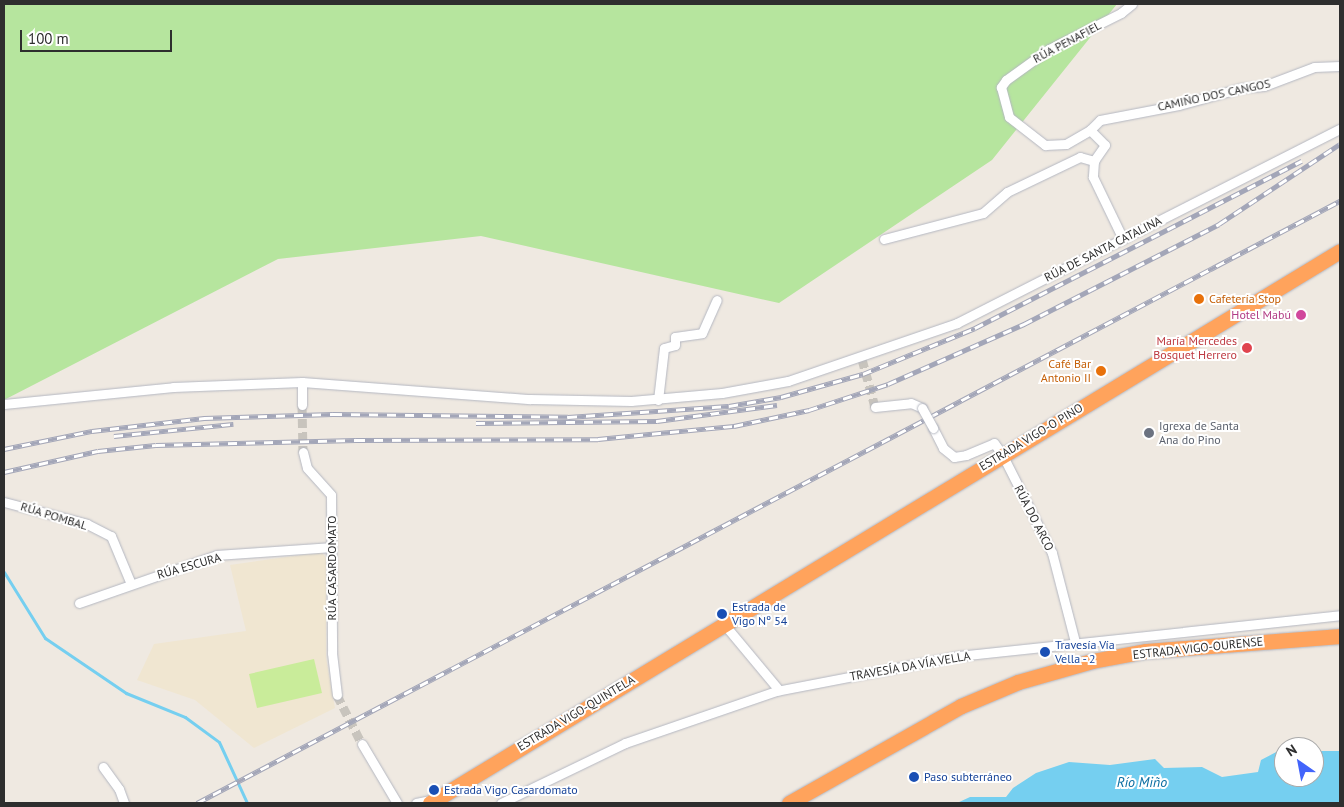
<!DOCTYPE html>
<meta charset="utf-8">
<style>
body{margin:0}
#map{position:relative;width:1344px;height:807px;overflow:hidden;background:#efe9e1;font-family:"PT Sans",sans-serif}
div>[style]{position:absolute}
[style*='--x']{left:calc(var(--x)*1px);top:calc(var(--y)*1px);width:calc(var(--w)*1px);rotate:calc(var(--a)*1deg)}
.education>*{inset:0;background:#f0e6d1}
.green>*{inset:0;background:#b6e59e}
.pitch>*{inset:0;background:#c9ec9a}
.water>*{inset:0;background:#75cff0}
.stream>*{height:3px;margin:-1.5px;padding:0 1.5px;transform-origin:1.5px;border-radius:1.5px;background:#75cff0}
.street-tunnel>*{height:9px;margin-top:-4.5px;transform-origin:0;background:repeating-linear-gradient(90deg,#c8c4bd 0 9px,transparent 0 13.5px)}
.roads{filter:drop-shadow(0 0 1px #b4b7c1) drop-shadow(0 0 1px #b4b7c1)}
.street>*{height:9px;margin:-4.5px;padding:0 4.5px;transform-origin:4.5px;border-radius:4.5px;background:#fff}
.highway>*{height:15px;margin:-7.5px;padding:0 7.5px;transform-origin:7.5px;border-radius:7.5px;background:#ffa35c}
.rail>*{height:5px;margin-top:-2.5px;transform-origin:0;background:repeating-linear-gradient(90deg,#fff 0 9px,#a3a6b8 0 18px);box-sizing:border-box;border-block:1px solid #a3a6b8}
.bridges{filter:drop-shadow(0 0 1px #b4b7c1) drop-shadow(0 0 1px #b4b7c1)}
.street-bridge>*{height:9px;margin:-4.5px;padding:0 4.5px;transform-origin:4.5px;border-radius:4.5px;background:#fff}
.dots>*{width:14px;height:14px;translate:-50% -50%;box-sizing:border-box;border:2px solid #fff;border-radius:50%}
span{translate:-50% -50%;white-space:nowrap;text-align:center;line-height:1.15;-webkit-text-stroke:4px #fff;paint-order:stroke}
.street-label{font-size:12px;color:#2e2e2e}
.food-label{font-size:12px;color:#c56008}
.left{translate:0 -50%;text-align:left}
.right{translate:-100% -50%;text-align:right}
.hotel-label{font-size:12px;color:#b23c85}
.health-label{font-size:12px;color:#be3a42}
.worship-label{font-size:12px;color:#5b616d}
.transit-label{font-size:12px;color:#164399}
.water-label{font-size:14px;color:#0d6fa3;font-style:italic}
.frame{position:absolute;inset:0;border:5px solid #2e2e2e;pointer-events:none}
.north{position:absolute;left:1274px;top:737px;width:50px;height:50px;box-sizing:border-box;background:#fff;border:1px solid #ababab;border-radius:50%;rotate:327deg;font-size:14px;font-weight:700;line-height:20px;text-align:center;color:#2e2e2e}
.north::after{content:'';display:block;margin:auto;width:18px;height:22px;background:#4264fb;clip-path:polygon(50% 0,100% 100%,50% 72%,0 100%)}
.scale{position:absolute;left:20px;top:30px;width:152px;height:22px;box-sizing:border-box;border:2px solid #2e2e2e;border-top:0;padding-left:6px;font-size:15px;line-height:18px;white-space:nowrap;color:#2e2e2e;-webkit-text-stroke:4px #fff;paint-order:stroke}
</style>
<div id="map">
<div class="education">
<div style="clip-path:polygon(322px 552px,326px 558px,326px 658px,335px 708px,254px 748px,195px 700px,137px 680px,154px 644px,246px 631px,230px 565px)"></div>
</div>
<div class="green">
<div style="clip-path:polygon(4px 4px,1117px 4px,992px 160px,779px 303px,481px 236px,278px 259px,4px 400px)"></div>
</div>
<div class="pitch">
<div style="clip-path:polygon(314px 659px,322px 693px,257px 708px,249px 674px)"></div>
</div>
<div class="water">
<div style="clip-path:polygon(1284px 748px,1284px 777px,1314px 777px,1314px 751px,1340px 751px,1340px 803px,957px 803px,970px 797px,1006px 797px,1013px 788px,1036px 773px,1069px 762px,1110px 765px,1155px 759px,1164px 768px,1202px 767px,1222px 777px,1258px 772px,1261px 760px)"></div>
</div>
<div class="stream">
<div style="--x:4;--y:572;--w:78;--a:58.2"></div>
<div style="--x:45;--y:638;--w:98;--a:34.2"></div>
<div style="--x:126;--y:693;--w:64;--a:22.1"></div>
<div style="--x:185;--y:717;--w:42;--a:36.3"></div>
<div style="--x:219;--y:742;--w:67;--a:65.3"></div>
</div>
<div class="street-tunnel">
<div style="--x:862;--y:359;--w:50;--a:74.8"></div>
<div style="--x:302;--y:405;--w:47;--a:88.8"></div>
<div style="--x:337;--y:695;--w:55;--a:63"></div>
</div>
<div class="roads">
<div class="street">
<div style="--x:1132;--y:4;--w:14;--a:141"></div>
<div style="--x:1121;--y:13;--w:80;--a:153.4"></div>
<div style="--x:1049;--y:49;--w:53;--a:144.2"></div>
<div style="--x:1006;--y:80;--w:9;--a:126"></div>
<div style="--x:1001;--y:87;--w:31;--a:75"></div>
<div style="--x:1009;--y:117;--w:46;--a:37.9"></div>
<div style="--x:1045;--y:145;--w:21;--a:-3"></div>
<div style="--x:1066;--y:144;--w:28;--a:-30"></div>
<div style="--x:1090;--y:130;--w:14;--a:-45"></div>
<div style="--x:1100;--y:120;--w:80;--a:-10.8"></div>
<div style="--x:1179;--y:105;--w:64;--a:-15.3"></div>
<div style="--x:1241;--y:88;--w:23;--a:-5"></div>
<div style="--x:1264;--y:86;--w:53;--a:-20.8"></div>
<div style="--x:1314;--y:67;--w:26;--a:-2"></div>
<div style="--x:1090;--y:130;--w:21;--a:45"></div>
<div style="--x:1105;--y:145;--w:19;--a:125"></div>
<div style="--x:1094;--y:161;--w:16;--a:94"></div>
<div style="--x:1093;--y:177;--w:69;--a:64.2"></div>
<div style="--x:884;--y:239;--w:102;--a:-14.7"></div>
<div style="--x:983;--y:213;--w:32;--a:-41"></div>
<div style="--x:1007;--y:192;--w:81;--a:-25.6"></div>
<div style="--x:1080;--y:157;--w:15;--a:16"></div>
<div style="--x:302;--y:382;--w:23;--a:90"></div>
<div style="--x:658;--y:400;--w:52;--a:-83.4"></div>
<div style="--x:664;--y:348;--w:11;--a:-15"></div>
<div style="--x:675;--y:345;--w:8;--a:-90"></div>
<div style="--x:675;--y:337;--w:27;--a:-8"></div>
<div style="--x:702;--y:333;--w:36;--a:-66"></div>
<div style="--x:4;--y:404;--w:170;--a:-5.7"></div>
<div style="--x:173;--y:387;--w:129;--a:-2.2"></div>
<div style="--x:302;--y:382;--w:229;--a:4.3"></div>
<div style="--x:530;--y:399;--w:101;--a:1.1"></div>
<div style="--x:631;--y:401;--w:91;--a:-5"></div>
<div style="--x:722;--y:393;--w:67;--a:-10.3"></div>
<div style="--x:788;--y:381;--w:179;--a:-18.9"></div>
<div style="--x:957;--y:323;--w:429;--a:-26.9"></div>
<div style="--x:875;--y:407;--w:36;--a:-6"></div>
<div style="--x:911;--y:403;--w:12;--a:24"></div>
<div style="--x:933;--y:428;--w:22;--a:63"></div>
<div style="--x:943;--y:448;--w:14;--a:39"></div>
<div style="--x:954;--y:457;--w:12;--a:-9"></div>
<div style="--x:966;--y:455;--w:30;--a:-23"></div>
<div style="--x:994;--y:443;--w:14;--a:54"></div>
<div style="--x:1002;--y:454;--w:111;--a:63.2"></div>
<div style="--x:1052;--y:553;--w:92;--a:75.5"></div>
<div style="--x:303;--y:452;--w:16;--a:76"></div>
<div style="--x:307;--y:468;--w:36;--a:48"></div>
<div style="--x:331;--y:495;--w:158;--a:89.6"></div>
<div style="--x:332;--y:653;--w:42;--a:83.2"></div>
<div style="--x:4;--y:502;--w:86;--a:14.8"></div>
<div style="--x:87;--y:524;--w:27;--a:27"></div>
<div style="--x:111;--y:536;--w:52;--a:67.4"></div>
<div style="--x:79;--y:603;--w:146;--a:-19.2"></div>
<div style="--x:217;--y:555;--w:115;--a:-4"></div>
<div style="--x:724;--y:624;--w:86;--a:50.2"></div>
<div style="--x:362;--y:744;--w:69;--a:59.3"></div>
<div style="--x:103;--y:767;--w:27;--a:54"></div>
<div style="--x:119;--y:789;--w:15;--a:70"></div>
<div style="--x:416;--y:803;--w:19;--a:-12"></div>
<div style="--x:501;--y:803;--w:138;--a:-25.8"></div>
<div style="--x:625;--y:743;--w:160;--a:-19"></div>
<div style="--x:776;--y:691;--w:185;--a:-10.9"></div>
<div style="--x:958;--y:656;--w:384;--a:-6.1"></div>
</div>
<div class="highway">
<div style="--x:430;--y:803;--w:1064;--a:-31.24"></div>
<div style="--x:789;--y:803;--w:197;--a:-29.4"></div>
<div style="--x:961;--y:706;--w:62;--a:-22.8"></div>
<div style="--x:1018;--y:682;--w:77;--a:-15.8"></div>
<div style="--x:1092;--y:661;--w:55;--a:-10.5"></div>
<div style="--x:1146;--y:651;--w:195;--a:-4.4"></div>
</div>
</div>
<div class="rail">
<div style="--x:476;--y:423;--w:181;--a:-0.6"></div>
<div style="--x:657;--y:421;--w:121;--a:-7.6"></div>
<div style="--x:114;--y:436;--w:120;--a:-5.8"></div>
<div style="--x:4;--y:449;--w:90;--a:-11.6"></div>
<div style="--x:92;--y:431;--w:113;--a:-6.6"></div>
<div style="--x:204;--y:418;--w:129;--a:-1.8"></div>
<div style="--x:333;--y:414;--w:235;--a:0.7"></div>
<div style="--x:568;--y:417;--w:161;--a:-3.9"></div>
<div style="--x:729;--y:406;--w:53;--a:-9.8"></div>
<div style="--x:781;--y:397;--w:85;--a:-15.7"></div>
<div style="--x:863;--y:374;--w:121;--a:-22.3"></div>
<div style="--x:975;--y:328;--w:367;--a:-27.1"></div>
<div style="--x:4;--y:472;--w:96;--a:-12.6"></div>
<div style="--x:98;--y:451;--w:58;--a:-5.9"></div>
<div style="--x:156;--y:445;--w:200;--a:-1.4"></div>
<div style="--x:356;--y:440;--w:242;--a:-0.2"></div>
<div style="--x:598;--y:439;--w:137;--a:-5.5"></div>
<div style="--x:734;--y:426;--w:77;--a:-12"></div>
<div style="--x:809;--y:410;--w:83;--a:-18.2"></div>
<div style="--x:888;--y:384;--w:149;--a:-23.8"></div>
<div style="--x:1024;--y:324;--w:219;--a:-27.1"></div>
<div style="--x:1219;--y:224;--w:145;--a:-33.5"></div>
<div style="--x:197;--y:803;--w:1292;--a:-27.78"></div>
</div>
<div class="bridges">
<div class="street-bridge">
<div style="--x:922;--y:408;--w:23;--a:61"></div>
</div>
</div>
<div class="dots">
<div style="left:1199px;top:299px;background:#e8710a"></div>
<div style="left:1301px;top:315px;background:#d1479c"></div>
<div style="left:1247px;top:348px;background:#e0444e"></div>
<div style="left:1101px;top:371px;background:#e8710a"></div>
<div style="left:1149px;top:433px;background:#6b7280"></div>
<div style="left:722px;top:614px;background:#1a4fb4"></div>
<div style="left:1045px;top:652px;background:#1a4fb4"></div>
<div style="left:914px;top:777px;background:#1a4fb4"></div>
<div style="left:434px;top:790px;background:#1a4fb4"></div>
</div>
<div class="street-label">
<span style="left:1067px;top:42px;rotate:-28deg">RÚA PENAFIEL</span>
<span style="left:1214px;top:95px;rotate:-12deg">CAMIÑO DOS CANGOS</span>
<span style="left:1103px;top:249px;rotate:-27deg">RÚA DE SANTA CATALINA</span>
<span style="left:1031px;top:437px;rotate:-31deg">ESTRADA VIGO-O PINO</span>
<span style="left:54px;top:516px;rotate:17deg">RÚA POMBAL</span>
<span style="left:1034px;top:518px;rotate:63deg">RÚA DO ARCO</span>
<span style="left:189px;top:566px;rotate:-16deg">RÚA ESCURA</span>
<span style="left:332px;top:568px;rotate:-90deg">RÚA CASARDOMATO</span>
<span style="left:1198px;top:648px;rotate:-6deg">ESTRADA VIGO-OURENSE</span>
<span style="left:910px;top:666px;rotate:-10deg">TRAVESÍA DA VÍA VELLA</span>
<span style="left:576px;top:713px;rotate:-31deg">ESTRADA VIGO-QUINTELA</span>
</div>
<div class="food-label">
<span class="left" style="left:1209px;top:299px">Cafetería Stop</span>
<span class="right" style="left:1091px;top:371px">Café Bar<br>Antonio II</span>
</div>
<div class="hotel-label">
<span class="right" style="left:1291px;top:315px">Hotel Mabú</span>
</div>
<div class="health-label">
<span class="right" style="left:1237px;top:348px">María Mercedes<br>Bosquet Herrero</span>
</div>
<div class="worship-label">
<span class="left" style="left:1159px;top:433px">Igrexa de Santa<br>Ana do Pino</span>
</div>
<div class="transit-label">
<span class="left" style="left:732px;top:614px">Estrada de<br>Vigo Nº 54</span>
<span class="left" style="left:1055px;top:652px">Travesía Vía<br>Vella - 2</span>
<span class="left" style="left:924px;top:777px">Paso subterráneo</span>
<span class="left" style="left:444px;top:790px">Estrada Vigo Casardomato</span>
</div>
<div class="water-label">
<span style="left:1142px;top:782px">Río Miño</span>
</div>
<div class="frame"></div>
<div class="north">N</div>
<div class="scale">100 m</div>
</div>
